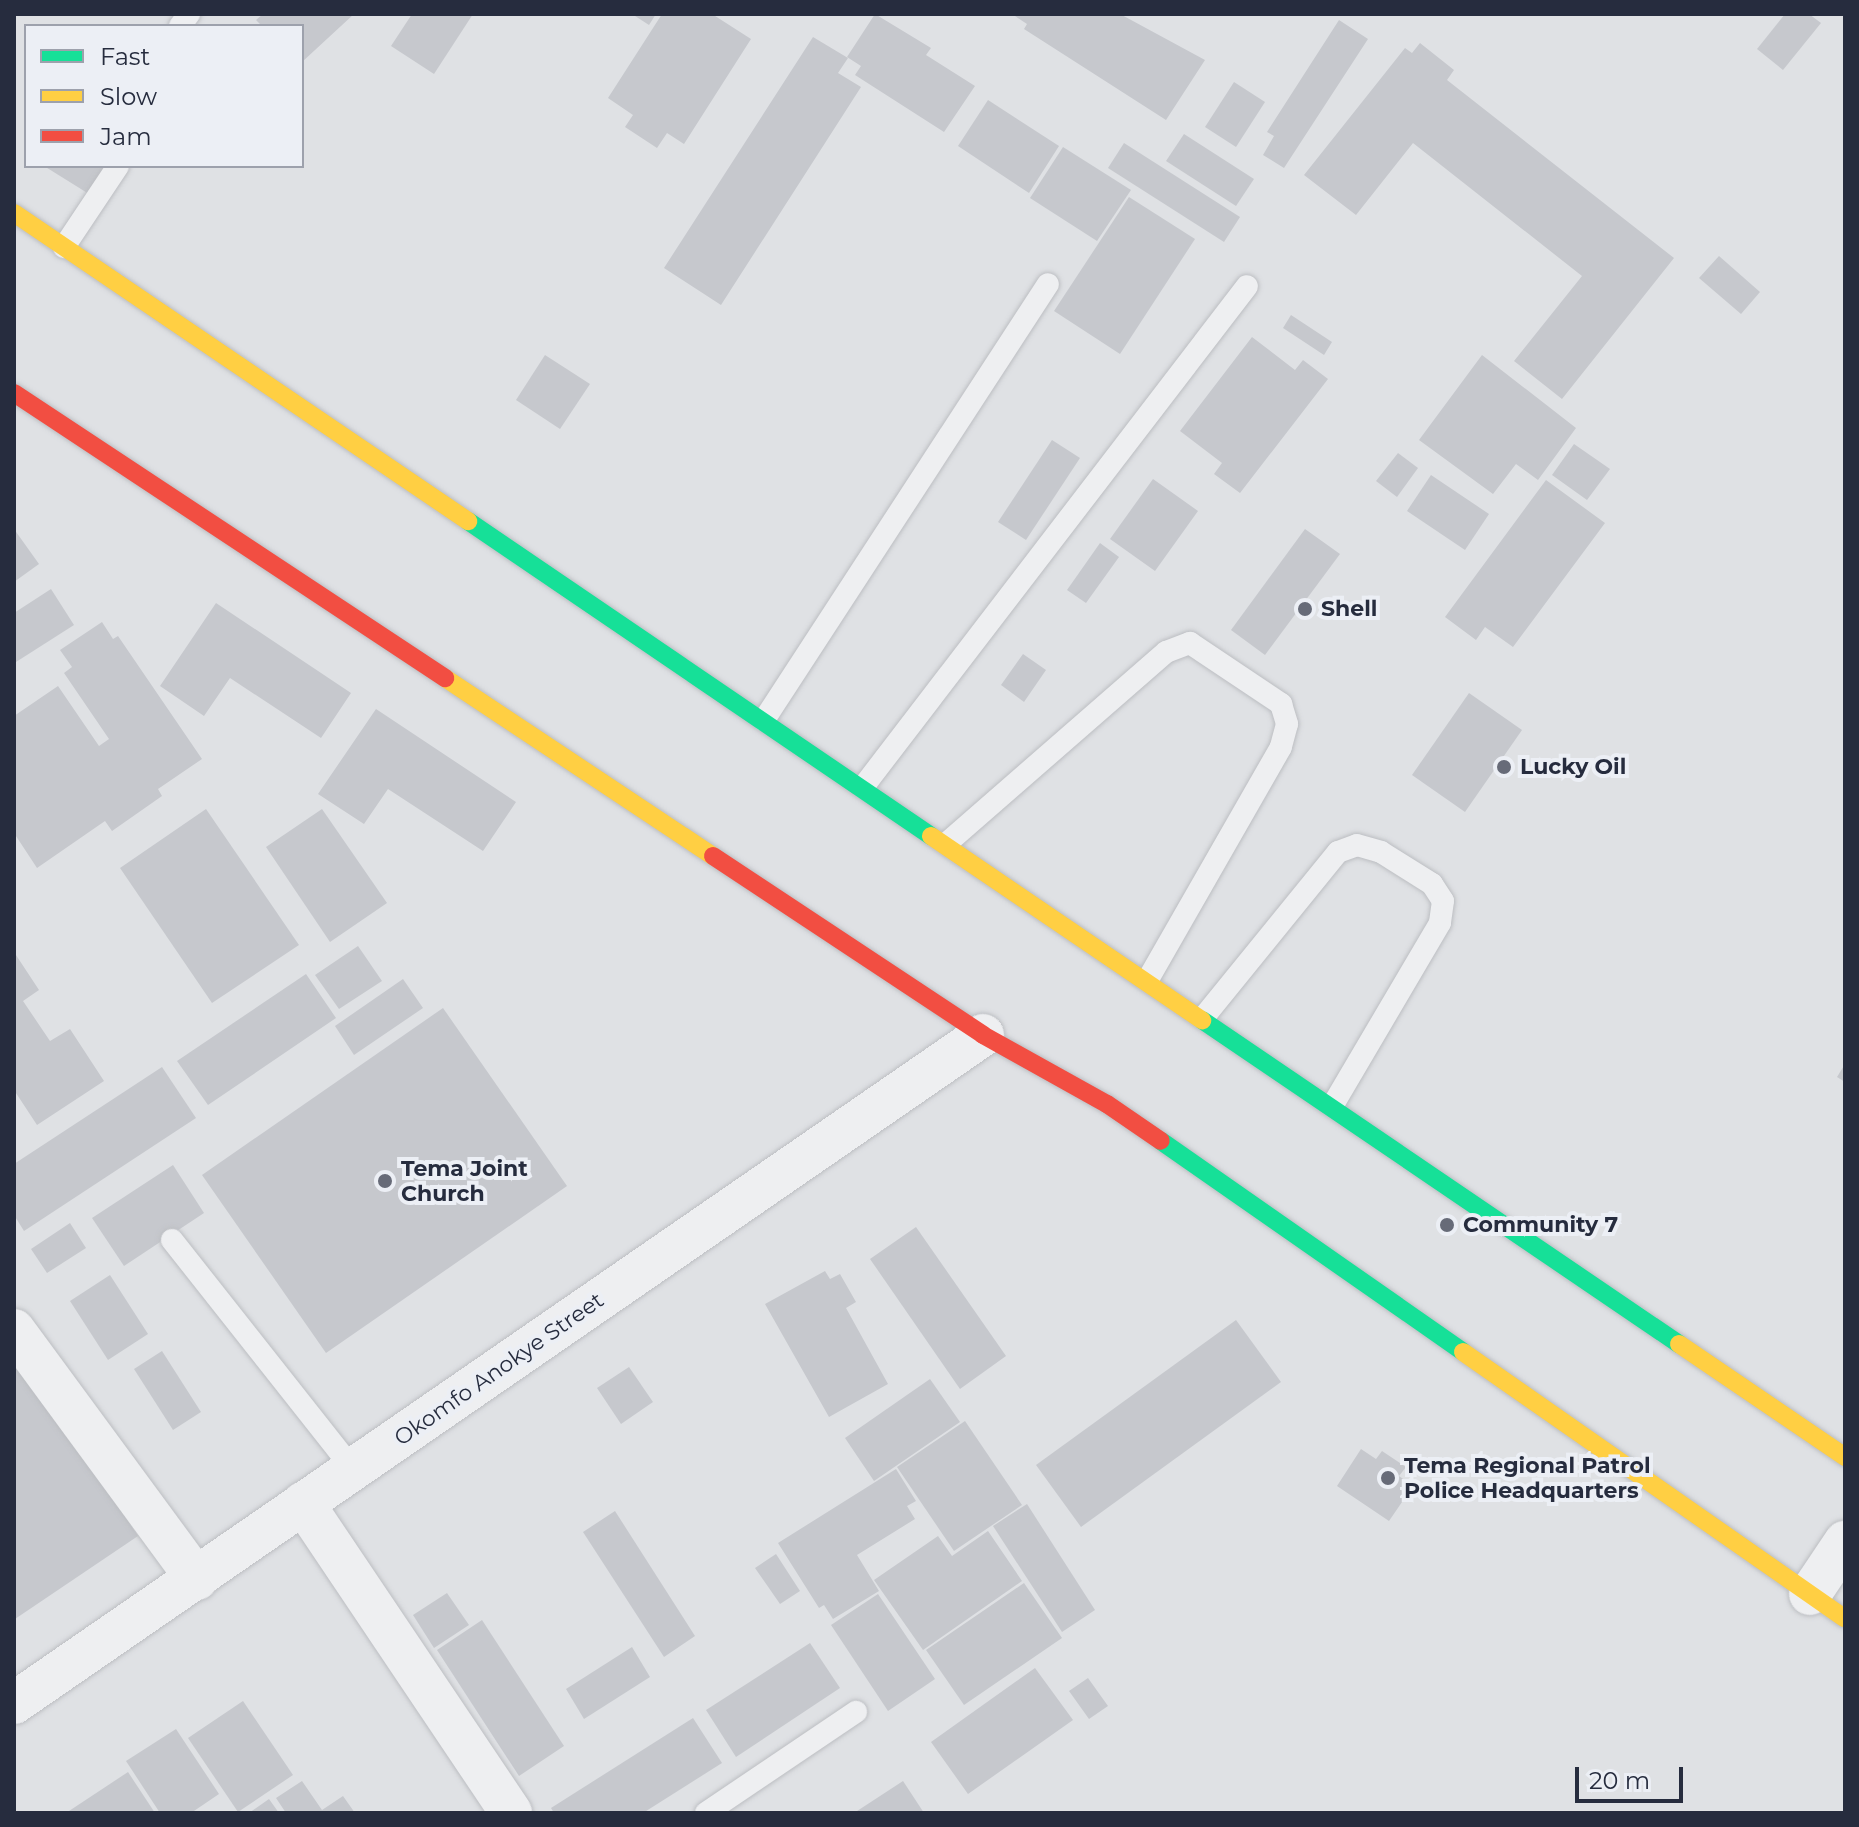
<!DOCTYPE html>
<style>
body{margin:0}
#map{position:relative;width:1859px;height:1827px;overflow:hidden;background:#dfe1e4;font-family:Montserrat,sans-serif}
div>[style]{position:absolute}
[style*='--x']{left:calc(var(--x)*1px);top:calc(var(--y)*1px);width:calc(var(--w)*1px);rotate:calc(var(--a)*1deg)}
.building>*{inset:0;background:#c6c8cd}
.roads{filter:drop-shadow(0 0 2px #bcbec2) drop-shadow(0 0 2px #bcbec2)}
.lane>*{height:22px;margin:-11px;padding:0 11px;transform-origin:11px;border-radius:11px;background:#eeeff1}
.street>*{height:42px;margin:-21px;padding:0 21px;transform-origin:21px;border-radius:21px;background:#eeeff1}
.fast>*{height:18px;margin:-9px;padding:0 9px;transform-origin:9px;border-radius:9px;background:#16e098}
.slow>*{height:18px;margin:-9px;padding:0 9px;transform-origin:9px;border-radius:9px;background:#ffcf43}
.jam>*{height:18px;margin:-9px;padding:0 9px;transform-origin:9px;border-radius:9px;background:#f24e42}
.dots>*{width:22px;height:22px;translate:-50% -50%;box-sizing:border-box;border:4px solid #eceff5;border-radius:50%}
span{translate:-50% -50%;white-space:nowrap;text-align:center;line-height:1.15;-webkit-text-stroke:8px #eceff5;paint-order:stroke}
.poi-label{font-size:22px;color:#262c3e;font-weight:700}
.left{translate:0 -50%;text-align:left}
.street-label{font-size:22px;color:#262c3e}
.frame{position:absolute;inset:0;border:16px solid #262c3e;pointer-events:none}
.legend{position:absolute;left:24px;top:24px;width:280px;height:144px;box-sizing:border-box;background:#eceff5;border:2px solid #9da1ac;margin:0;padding:10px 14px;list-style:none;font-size:24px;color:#262c3e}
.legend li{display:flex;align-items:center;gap:16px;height:40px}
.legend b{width:40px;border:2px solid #9da1ac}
.scale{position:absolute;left:1575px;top:1767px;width:108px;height:36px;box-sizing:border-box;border:4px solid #262c3e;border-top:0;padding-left:10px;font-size:24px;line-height:28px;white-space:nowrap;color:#262c3e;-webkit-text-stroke:6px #eceff5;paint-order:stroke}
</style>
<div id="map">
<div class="building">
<div style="clip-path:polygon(263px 14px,354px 14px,302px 62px,302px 26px,262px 26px,256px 20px)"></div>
<div style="clip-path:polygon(412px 14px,473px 14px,434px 74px,391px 46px)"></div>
<div style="clip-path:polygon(632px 14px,656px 14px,649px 25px)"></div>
<div style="clip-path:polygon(662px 14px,712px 14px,751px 39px,684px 144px,667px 133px,657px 148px,625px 127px,633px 115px,608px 98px)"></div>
<div style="clip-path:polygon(875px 14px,931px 48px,926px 55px,975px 86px,944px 132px,855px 75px,861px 66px,847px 57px)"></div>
<div style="clip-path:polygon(1012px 14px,1120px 14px,1205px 60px,1166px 120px,1024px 29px,1027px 24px)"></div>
<div style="clip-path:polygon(1785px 14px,1809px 14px,1821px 23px,1783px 70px,1757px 49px)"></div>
<div style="clip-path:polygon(1339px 20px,1368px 39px,1284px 168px,1263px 155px,1274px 136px,1267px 132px)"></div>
<div style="clip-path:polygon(813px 37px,848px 58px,838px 73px,861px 87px,721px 305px,664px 268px)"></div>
<div style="clip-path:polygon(1420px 43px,1454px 70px,1447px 80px,1674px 258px,1562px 399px,1514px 361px,1582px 276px,1413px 143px,1356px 215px,1304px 175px,1405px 48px,1412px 53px)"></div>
<div style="clip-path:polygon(1234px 82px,1265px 102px,1236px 147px,1205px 127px)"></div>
<div style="clip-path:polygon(988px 100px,1059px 146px,1029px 193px,958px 146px)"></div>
<div style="clip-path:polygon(1184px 134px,1254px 179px,1236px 206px,1166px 161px)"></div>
<div style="clip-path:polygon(1124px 143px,1240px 217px,1224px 242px,1108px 168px)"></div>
<div style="clip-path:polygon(1063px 147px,1131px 190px,1097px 241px,1030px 198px)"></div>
<div style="clip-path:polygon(44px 166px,107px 166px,89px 194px)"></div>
<div style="clip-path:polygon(1129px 197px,1195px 239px,1120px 354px,1054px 311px)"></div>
<div style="clip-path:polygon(1719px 256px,1760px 292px,1741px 314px,1699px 278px)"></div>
<div style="clip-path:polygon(1291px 315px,1332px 342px,1324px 355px,1283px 328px)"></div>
<div style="clip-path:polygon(1252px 337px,1295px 370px,1303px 360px,1328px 379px,1240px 493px,1214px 474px,1222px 463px,1180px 431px)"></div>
<div style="clip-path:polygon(545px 355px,590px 384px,560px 429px,516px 400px)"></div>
<div style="clip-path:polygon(1482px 355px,1576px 428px,1538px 480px,1516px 464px,1493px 494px,1419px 440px)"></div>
<div style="clip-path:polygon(1052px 440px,1080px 458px,1026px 540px,998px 522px)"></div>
<div style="clip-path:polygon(1574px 444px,1610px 469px,1587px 500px,1552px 475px)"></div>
<div style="clip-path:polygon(1398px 453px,1418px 468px,1397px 497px,1376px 481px)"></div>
<div style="clip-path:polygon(1431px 475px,1489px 514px,1465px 550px,1407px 511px)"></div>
<div style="clip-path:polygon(1153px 479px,1198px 511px,1155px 571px,1110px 539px)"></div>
<div style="clip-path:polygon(1546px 480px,1605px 523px,1513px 647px,1485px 627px,1476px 640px,1445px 617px)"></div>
<div style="clip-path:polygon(14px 529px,39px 564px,14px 582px)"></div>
<div style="clip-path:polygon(1305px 529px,1340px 554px,1265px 655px,1231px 630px)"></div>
<div style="clip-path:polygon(1100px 543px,1119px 557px,1086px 603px,1067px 590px)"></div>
<div style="clip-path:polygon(51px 589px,74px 625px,16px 662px,14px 613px)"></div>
<div style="clip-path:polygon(216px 603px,351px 693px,321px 738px,230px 678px,204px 716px,160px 686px)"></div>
<div style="clip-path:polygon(102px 622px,113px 639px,118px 636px,202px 759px,158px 789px,162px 796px,112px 831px,105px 821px,37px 868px,14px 833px,14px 716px,58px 686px,99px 746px,109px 739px,64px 673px,72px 667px,60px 650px)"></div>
<div style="clip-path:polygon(1023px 654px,1046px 670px,1024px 702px,1001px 685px)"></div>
<div style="clip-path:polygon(1469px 693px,1522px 730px,1465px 812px,1412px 775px)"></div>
<div style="clip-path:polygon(376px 709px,516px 802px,483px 851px,388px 789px,364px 824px,318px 794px)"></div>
<div style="clip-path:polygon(206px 809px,299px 945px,212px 1003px,120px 868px)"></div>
<div style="clip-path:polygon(322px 809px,387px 903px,330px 942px,266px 847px)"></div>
<div style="clip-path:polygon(358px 946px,382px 981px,339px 1009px,315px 975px)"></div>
<div style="clip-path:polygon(14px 952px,39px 990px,23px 1001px,50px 1041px,70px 1029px,104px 1081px,37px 1125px,14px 1090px)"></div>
<div style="clip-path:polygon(306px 974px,336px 1018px,208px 1105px,177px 1061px)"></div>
<div style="clip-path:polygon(403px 979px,423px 1008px,354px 1055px,335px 1026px)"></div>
<div style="clip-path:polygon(443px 1008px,567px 1186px,326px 1353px,202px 1175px)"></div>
<div style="clip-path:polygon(1845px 1064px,1845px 1082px,1837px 1077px)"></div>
<div style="clip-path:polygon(162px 1067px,196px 1118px,24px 1231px,14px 1215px,14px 1164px)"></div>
<div style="clip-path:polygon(173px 1165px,204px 1213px,124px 1266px,92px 1218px)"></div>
<div style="clip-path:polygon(70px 1223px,86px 1248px,47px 1273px,31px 1249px)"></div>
<div style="clip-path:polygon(916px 1227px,1006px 1356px,960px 1389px,870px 1259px)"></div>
<div style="clip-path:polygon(825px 1271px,830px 1279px,840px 1274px,856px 1302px,846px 1308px,888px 1384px,829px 1417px,765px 1304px)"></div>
<div style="clip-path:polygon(110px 1275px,148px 1334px,108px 1360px,70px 1301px)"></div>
<div style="clip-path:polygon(1236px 1320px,1281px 1382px,1081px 1527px,1036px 1465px)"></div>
<div style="clip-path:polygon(14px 1351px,138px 1536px,15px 1619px,14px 1617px)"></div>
<div style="clip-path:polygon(162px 1351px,201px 1412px,173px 1430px,134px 1369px)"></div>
<div style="clip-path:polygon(629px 1367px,653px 1402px,621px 1424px,597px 1388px)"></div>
<div style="clip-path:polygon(930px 1379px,960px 1422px,874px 1481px,845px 1438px)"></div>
<div style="clip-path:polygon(965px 1421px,1022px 1505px,954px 1551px,897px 1467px)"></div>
<div style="clip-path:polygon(1361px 1449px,1376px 1459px,1382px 1451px,1406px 1467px,1399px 1476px,1413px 1486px,1389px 1521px,1337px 1486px)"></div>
<div style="clip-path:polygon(896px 1469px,916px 1501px,907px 1506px,915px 1519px,857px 1555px,879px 1591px,833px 1619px,824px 1605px,819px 1608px,778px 1543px)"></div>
<div style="clip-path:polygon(1027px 1504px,1095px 1610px,1062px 1632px,993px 1526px)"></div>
<div style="clip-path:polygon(615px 1511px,695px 1636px,664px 1657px,583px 1532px)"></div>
<div style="clip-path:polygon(988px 1531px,1022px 1581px,923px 1650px,874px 1580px,938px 1536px,952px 1556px)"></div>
<div style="clip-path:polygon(776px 1554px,800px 1591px,780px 1604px,755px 1568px)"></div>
<div style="clip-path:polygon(1024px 1583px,1062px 1638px,964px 1705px,926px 1650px)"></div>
<div style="clip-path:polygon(447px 1593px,469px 1625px,434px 1648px,413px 1615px)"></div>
<div style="clip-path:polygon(878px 1594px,935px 1679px,888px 1711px,831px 1625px)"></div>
<div style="clip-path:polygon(482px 1620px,564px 1746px,519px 1776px,437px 1650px)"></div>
<div style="clip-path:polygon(810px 1643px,840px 1688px,736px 1757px,706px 1710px)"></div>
<div style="clip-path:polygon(632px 1647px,650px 1677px,584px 1719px,566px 1689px)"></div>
<div style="clip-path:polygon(1035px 1668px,1073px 1720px,968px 1794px,931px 1742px)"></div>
<div style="clip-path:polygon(1088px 1678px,1108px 1706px,1089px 1719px,1069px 1691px)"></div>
<div style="clip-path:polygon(243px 1701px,293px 1775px,238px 1812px,188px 1738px)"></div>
<div style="clip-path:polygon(693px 1718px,722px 1763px,643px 1813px,554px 1813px,551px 1808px)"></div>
<div style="clip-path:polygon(176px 1729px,219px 1794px,191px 1813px,160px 1813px,126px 1761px)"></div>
<div style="clip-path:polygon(128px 1772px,155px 1813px,71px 1813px,69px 1811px)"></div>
<div style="clip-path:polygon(302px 1781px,322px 1810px,343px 1796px,355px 1813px,286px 1813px,276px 1798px)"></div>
<div style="clip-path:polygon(903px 1781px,924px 1813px,854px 1813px)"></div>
<div style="clip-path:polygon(269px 1799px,279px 1813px,249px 1813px)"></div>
</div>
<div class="roads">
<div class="lane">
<div style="--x:180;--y:26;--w:15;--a:-53"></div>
<div style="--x:64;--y:247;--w:97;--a:-56.3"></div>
<div style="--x:764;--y:720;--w:520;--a:-56.92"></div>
<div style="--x:863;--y:787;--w:631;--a:-52.53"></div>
<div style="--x:947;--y:843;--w:291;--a:-41.1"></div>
<div style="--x:1166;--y:652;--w:26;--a:-21"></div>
<div style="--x:1190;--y:643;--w:110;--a:33.8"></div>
<div style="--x:1281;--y:704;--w:21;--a:73"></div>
<div style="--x:1287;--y:724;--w:24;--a:105"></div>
<div style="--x:1281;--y:747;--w:267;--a:119.8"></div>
<div style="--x:1203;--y:1018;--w:214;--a:-50.9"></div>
<div style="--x:1338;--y:852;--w:20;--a:-20"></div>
<div style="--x:1357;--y:845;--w:25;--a:16"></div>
<div style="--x:1381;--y:852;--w:60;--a:32.1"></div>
<div style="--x:1432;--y:884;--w:20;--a:57"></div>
<div style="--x:1443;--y:901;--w:22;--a:98"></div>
<div style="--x:1440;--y:923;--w:211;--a:120.5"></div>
<div style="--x:172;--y:1240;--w:292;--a:51.7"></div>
<div style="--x:706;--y:1813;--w:181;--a:-34"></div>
</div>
<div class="street">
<div style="--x:14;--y:1330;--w:309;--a:53.7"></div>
<div style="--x:303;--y:1503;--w:373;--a:56.1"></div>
<div style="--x:1810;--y:1594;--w:63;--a:-56.1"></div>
<div style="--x:14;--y:1703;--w:1177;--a:-34.58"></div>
</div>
<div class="fast">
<div style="--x:468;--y:521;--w:560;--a:34.23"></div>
<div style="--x:1202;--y:1020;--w:577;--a:34.19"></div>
<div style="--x:1161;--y:1141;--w:368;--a:34.9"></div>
</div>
<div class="slow">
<div style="--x:14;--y:213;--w:549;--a:34.15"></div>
<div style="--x:445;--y:678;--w:322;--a:33.6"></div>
<div style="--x:931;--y:836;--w:328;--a:34.2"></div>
<div style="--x:1679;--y:1344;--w:201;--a:34.2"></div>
<div style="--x:1463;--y:1352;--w:465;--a:34.9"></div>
</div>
<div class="jam">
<div style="--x:14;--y:393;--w:517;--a:33.47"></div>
<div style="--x:713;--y:856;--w:324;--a:33.5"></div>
<div style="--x:983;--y:1035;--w:142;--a:29.1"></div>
<div style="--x:1107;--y:1104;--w:65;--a:34.4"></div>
</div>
</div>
<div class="dots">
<div style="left:1305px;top:609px;background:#676b78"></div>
<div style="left:1504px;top:767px;background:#676b78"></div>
<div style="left:385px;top:1181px;background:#676b78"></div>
<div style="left:1447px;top:1225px;background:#676b78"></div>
<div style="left:1388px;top:1478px;background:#676b78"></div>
</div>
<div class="poi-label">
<span class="left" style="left:1321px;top:609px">Shell</span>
<span class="left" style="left:1520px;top:767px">Lucky Oil</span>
<span class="left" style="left:401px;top:1181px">Tema Joint<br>Church</span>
<span class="left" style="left:1463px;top:1225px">Community 7</span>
<span class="left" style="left:1404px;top:1478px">Tema Regional Patrol<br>Police Headquarters</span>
</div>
<div class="street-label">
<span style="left:499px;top:1369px;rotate:-35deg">Okomfo Anokye Street</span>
</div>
<div class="frame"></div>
<ul class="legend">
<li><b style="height:10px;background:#16e098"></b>Fast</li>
<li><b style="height:10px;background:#ffcf43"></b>Slow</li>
<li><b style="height:10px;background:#f24e42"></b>Jam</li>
</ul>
<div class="scale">20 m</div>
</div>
